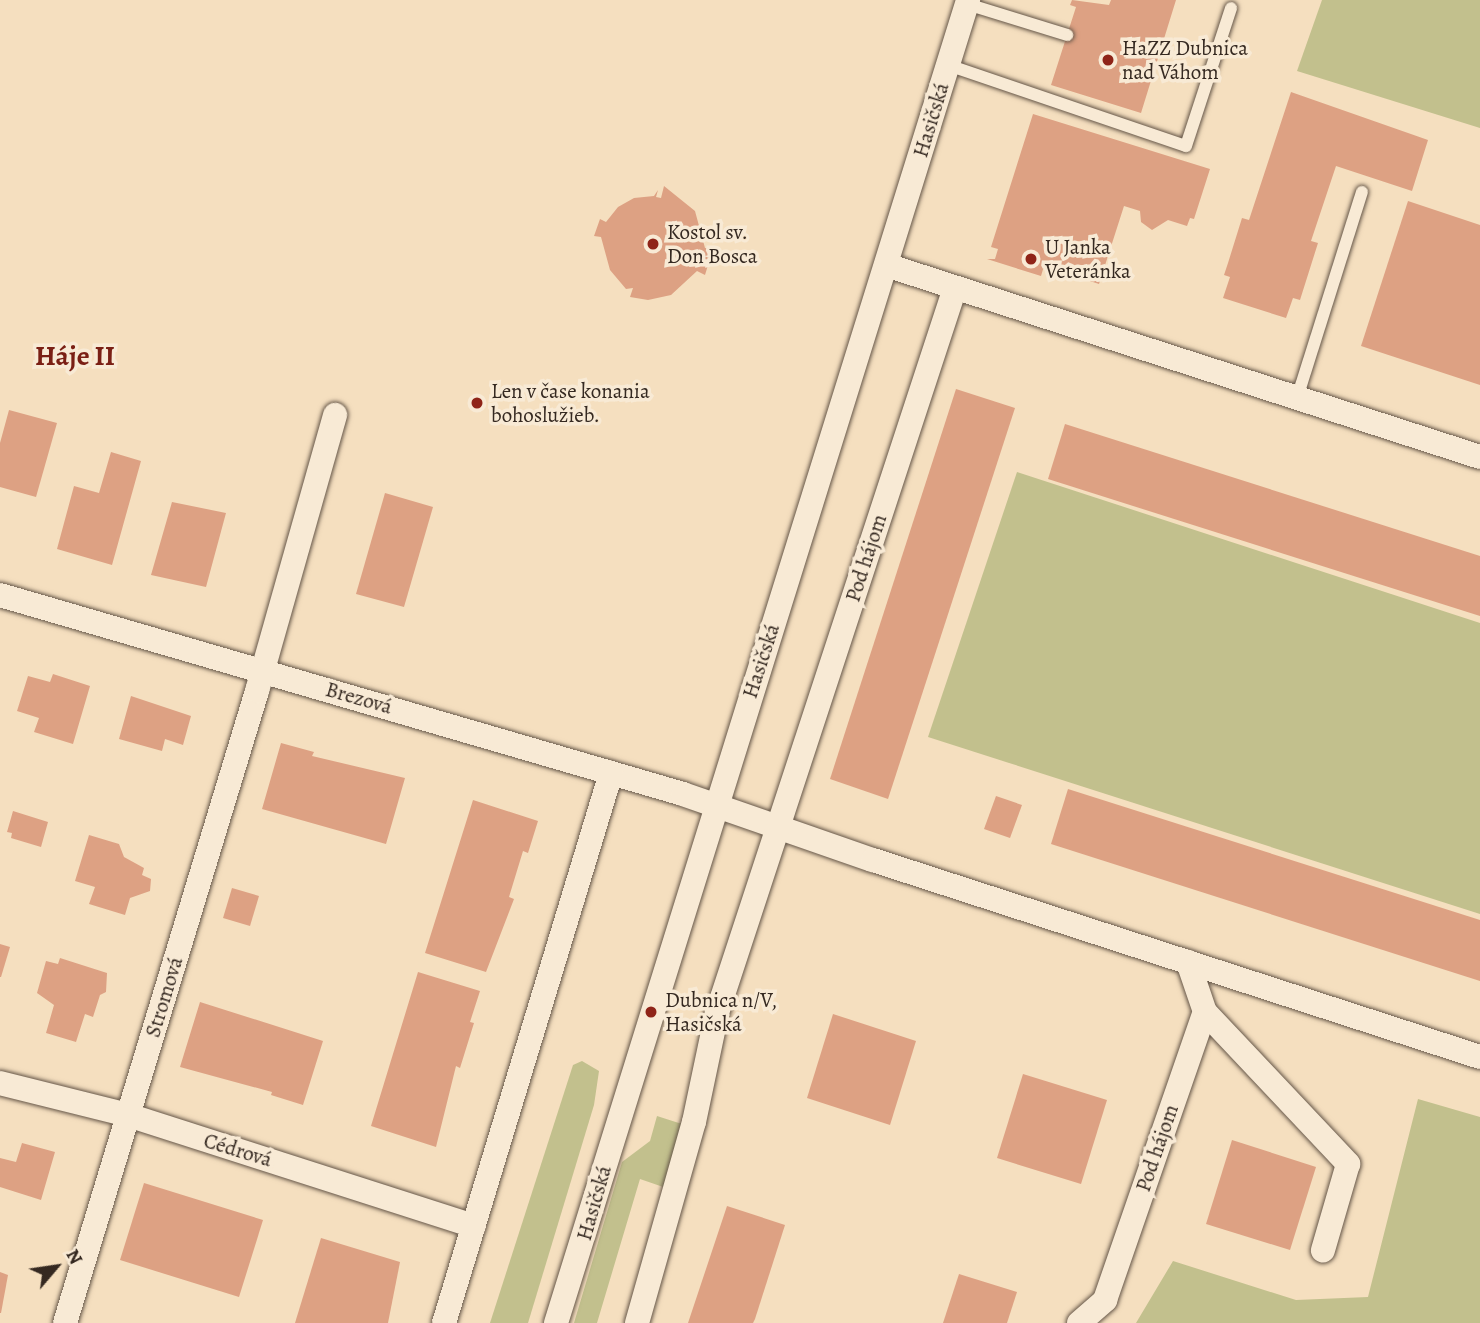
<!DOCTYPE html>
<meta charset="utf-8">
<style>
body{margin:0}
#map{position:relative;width:1480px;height:1323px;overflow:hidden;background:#f5dfbf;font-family:Alegreya,serif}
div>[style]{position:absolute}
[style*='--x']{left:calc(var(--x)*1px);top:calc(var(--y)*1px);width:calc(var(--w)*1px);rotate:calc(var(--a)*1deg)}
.green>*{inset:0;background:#c2c08d}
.building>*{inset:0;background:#dda183}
.roads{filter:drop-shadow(0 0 2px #655648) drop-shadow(0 0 2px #655648)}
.service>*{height:12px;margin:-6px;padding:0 6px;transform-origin:6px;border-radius:6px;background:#f8ead5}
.minor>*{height:24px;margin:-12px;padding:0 12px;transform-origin:12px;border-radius:12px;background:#f8ead5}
.dots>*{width:19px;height:19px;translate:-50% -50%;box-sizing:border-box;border:4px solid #f8ead5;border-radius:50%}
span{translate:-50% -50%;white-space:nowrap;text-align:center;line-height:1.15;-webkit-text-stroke:7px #f8ead5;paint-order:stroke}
.poi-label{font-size:21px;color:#352921}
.left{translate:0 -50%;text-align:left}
.street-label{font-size:21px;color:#352921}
.district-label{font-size:28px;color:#7a1f14;font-weight:700}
.north{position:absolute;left:21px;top:1232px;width:70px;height:70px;-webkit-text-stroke:5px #f8ead5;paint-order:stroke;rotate:61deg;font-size:19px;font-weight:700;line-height:28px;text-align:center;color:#352921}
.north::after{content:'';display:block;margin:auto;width:24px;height:32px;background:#352921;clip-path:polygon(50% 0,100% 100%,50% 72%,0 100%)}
</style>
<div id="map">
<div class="green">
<div style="clip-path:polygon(1322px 0,1480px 0,1480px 128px,1297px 71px)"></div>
<div style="clip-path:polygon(1017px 472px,1480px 623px,1480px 914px,928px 737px)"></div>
<div style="clip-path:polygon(582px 1061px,599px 1071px,594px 1105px,528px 1323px,490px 1323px,573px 1065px)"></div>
<div style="clip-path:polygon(1418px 1099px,1480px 1117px,1480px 1323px,1136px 1323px,1173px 1261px,1296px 1300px,1368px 1297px)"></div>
<div style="clip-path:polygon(657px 1116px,685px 1125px,669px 1189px,640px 1179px,597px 1323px,574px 1323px,622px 1162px,650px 1141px)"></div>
</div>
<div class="building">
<div style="clip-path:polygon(1072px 0,1109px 5px,1111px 0,1176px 0,1141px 113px,1051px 85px,1076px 7px,1070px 5px)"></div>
<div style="clip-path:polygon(1291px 92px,1428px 140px,1412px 191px,1336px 166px,1311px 241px,1318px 243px,1300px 300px,1293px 298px,1286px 318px,1223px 298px,1230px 277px,1224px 275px,1228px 263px,1242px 218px,1249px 220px)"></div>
<div style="clip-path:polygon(1033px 114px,1210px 169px,1194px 219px,1190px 218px,1187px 226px,1168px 220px,1152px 230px,1141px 222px,1140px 211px,1124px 206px,1099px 284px,1044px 266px,1041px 276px,987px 259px,995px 259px,998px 249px,991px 247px)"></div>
<div style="clip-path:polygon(664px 186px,695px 211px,705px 248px,713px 249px,705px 275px,697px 271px,671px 295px,648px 300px,630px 297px,633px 288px,626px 289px,610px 270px,601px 237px,594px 236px,600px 219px,606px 222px,618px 207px,634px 198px,654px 196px,658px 190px,656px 197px,661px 198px)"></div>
<div style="clip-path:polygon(1408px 201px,1480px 225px,1480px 385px,1361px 346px)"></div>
<div style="clip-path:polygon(956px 389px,1015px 408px,888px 799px,830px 779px)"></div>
<div style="clip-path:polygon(9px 410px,57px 423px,36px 497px,0 487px,0 443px)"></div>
<div style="clip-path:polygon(1065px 424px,1480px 556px,1480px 616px,1048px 479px)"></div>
<div style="clip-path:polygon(111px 452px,141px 461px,112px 565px,57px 549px,74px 486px,99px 493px)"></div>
<div style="clip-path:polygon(385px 493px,433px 507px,404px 607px,356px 594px)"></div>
<div style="clip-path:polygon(172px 502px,226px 513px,206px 587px,151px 575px)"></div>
<div style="clip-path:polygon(53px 674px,90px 686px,73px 744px,34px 732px,39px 718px,17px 711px,28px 676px,50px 682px)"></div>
<div style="clip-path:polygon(131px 696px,191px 716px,183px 745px,165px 739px,162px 751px,119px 739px)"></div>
<div style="clip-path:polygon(281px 743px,314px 752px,312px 756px,405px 778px,386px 844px,262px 809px)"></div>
<div style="clip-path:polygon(1068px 789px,1480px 920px,1480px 981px,1051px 844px)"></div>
<div style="clip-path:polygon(996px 796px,1022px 805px,1010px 838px,984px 829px)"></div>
<div style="clip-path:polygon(473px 800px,538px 821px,528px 853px,523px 851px,509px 897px,514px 899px,486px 972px,425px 953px)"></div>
<div style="clip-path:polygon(13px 811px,48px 822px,41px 847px,11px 838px,12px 833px,7px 832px)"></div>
<div style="clip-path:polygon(89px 835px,119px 844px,124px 857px,144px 868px,142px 875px,151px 879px,150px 891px,130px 898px,125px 915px,89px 904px,95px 887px,75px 881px)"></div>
<div style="clip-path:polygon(232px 888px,259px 896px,250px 926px,223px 918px)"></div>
<div style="clip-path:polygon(0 944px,10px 947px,1px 977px,0 977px)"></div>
<div style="clip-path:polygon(60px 958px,107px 973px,106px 992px,100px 995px,93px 1017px,85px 1014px,76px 1042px,46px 1033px,54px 1005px,37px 993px,46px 961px,58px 964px)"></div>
<div style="clip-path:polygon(418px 972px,480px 991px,470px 1022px,474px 1023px,460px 1068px,456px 1066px,436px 1147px,371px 1126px)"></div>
<div style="clip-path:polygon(200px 1002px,323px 1041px,303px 1105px,271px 1095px,272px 1092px,180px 1067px)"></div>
<div style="clip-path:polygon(833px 1014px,916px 1041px,890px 1125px,807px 1098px)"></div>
<div style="clip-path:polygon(1023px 1074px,1107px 1100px,1081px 1184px,997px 1158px)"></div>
<div style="clip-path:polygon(1232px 1140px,1316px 1167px,1290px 1250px,1206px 1224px)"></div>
<div style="clip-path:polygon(22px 1143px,55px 1152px,41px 1200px,0 1187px,0 1158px,16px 1162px)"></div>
<div style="clip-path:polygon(144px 1183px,263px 1220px,239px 1297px,120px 1260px)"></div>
<div style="clip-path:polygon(727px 1206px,785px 1225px,755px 1319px,753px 1323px,688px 1323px)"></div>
<div style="clip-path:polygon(321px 1238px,400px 1262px,388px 1323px,295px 1323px)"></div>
<div style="clip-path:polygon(0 1272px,8px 1275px,1px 1313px,0 1313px)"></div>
<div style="clip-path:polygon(959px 1274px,1017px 1292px,1007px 1323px,943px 1323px)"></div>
</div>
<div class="roads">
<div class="service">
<div style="--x:967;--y:4;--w:105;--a:17.2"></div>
<div style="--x:948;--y:65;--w:251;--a:18.8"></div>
<div style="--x:1186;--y:146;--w:145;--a:-71.9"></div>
<div style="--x:1297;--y:398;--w:216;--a:-72.5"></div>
</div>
<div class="minor">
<div style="--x:886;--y:265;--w:624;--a:17.91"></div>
<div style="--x:0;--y:595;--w:711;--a:16.24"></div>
<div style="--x:683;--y:794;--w:201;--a:19.2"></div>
<div style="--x:873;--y:860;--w:638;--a:17.98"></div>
<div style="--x:1205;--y:1012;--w:209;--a:46.7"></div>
<div style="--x:1348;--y:1164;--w:90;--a:106.2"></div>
<div style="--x:0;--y:1083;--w:132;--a:14"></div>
<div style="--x:128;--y:1115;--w:363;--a:17.8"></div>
<div style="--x:65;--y:1323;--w:661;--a:-73.1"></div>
<div style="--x:257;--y:691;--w:287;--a:-74.2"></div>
<div style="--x:444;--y:1323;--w:575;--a:-73.11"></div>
<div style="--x:556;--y:1323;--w:1386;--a:-72.7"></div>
<div style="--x:637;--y:1323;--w:209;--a:-74.2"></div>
<div style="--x:694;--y:1122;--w:111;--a:-78.1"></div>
<div style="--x:717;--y:1013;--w:763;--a:-71.83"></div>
<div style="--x:1079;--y:1323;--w:35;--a:-41"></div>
<div style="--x:1105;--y:1300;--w:305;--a:-70.9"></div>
<div style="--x:1205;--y:1012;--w:53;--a:-108.8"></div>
</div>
</div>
<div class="dots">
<div style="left:1108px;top:60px;background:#8f2418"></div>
<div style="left:653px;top:244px;background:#8f2418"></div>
<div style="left:1031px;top:259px;background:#8f2418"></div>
<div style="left:477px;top:403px;background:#8f2418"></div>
<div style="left:651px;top:1012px;background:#8f2418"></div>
</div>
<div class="poi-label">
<span class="left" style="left:1122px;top:60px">HaZZ Dubnica<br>nad Váhom</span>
<span class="left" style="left:667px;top:244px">Kostol sv.<br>Don Bosca</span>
<span class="left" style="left:1045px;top:259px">U Janka<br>Veteránka</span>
<span class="left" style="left:491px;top:403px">Len v čase konania<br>bohoslužieb.</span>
<span class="left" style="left:665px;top:1012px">Dubnica n/V,<br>Hasičská</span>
</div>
<div class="street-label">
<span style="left:931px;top:120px;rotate:-73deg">Hasičská</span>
<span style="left:866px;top:558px;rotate:-72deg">Pod hájom</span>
<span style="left:761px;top:661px;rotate:-72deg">Hasičská</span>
<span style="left:359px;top:698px;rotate:16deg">Brezová</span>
<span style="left:164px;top:997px;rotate:-73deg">Stromová</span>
<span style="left:1157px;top:1148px;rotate:-71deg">Pod hájom</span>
<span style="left:238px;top:1150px;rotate:17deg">Cédrová</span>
<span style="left:594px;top:1203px;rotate:-74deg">Hasičská</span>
</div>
<div class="district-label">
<span style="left:75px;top:356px">Háje II</span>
</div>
<div class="north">N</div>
</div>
